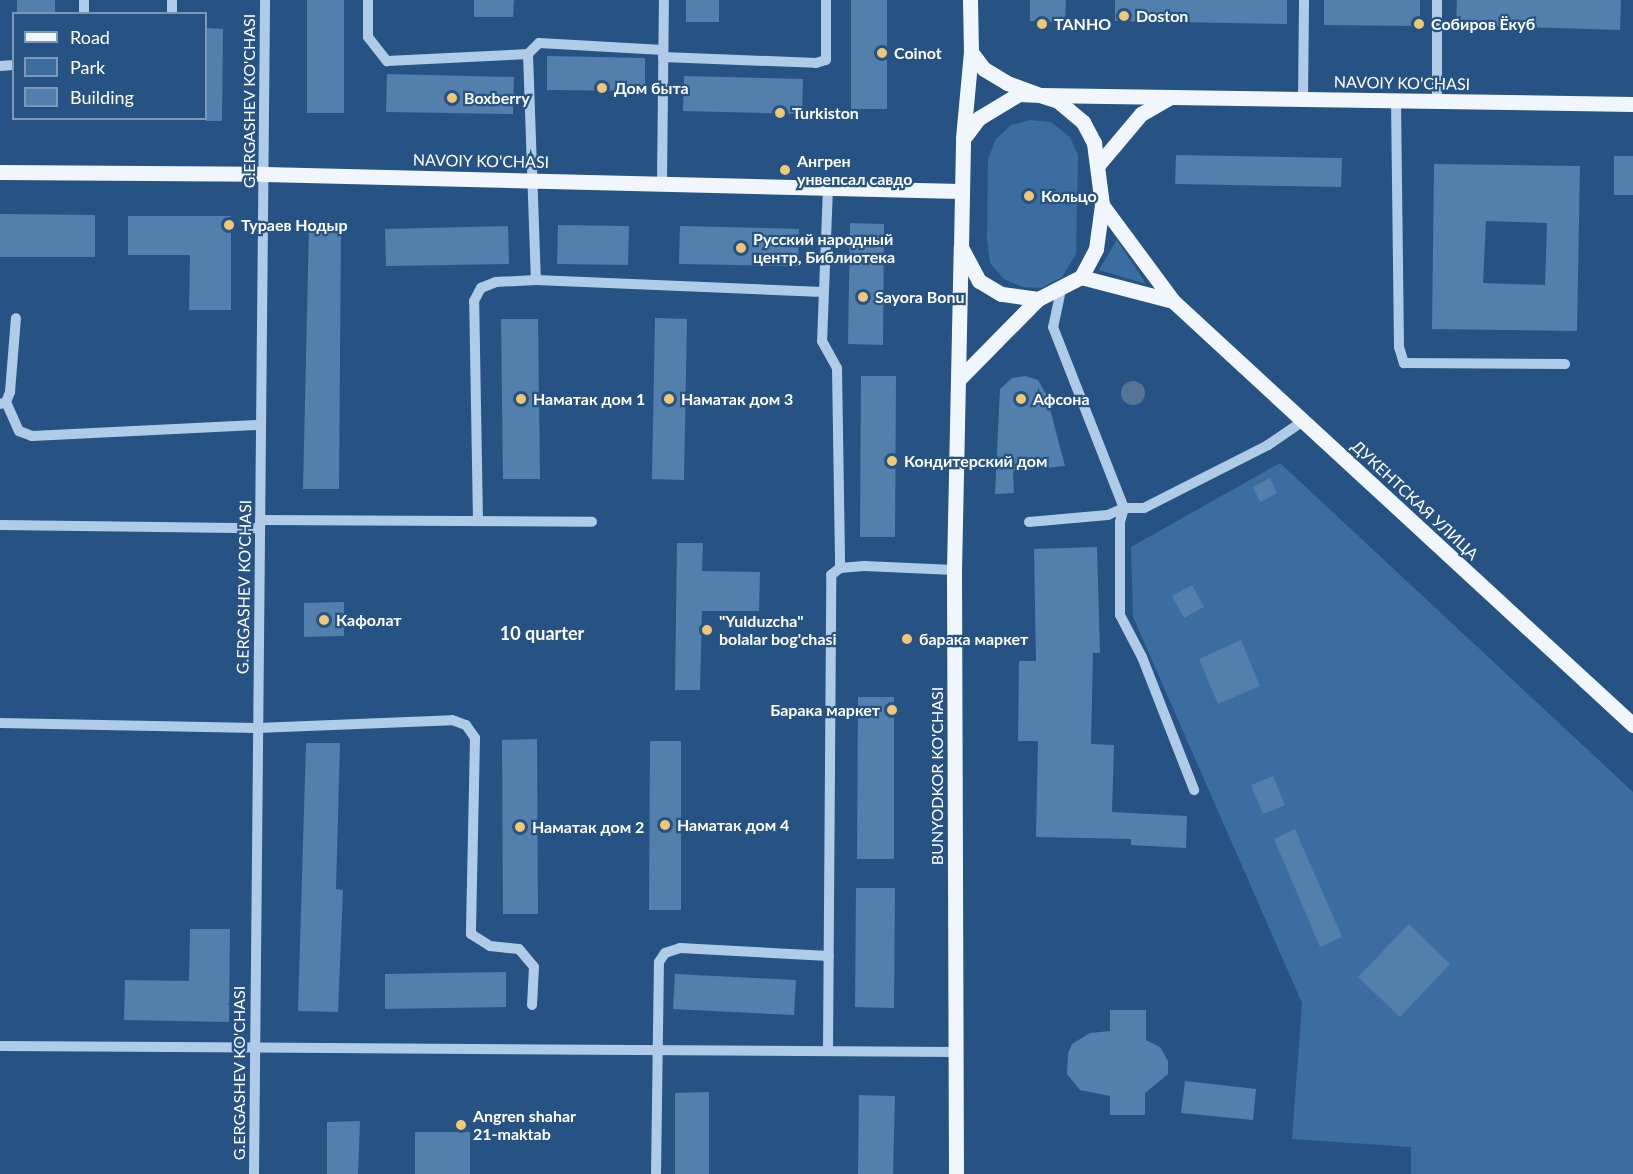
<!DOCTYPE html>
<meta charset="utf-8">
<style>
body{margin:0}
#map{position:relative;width:1633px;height:1174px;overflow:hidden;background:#265383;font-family:Lato,sans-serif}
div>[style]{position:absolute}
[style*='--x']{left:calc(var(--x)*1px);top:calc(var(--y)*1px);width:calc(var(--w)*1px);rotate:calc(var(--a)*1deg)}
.green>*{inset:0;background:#3b6da0}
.water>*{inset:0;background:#557496}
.round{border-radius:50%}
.building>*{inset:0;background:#537fad}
.minor>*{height:10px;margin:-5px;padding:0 5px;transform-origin:5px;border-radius:5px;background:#afcbe7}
.major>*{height:15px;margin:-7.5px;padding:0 7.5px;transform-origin:7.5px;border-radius:7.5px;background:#f1f6fd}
.dots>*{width:16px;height:16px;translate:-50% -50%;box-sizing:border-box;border:3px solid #265383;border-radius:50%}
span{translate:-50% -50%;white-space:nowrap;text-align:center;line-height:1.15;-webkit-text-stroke:4.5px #265383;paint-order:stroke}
.poi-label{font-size:16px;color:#fff;font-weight:700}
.left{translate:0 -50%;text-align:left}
.right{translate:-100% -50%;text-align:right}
.street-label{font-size:16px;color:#fff}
.neighbourhood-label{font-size:18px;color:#fff;font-weight:700}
.legend{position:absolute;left:12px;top:12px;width:195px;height:108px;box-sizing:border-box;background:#265383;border:2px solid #7d98b5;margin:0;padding:8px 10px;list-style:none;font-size:18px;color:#fff}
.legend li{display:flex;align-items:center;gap:12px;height:30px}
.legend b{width:30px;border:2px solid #7d98b5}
</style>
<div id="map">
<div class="green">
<div style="clip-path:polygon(1030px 120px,1051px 122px,1070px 137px,1078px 155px,1076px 254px,1062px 277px,1041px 288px,1023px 287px,1004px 279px,990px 263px,987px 239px,988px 159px,996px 139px,1011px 125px)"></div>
<div style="clip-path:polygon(1117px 240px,1146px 284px,1099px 270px)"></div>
<div style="clip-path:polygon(1280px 463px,1633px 792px,1633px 1174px,1411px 1174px,1411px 1147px,1292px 1139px,1302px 1003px,1133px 617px,1131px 547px)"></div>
</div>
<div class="water">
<div class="round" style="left:1121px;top:381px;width:24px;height:24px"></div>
</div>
<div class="building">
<div style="clip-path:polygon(17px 0,55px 0,55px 14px,17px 14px)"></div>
<div style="clip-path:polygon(307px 0,344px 0,344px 113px,307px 113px)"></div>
<div style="clip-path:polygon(474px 0,514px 0,513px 17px,474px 17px)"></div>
<div style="clip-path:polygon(686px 0,719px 0,719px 22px,686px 22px)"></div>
<div style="clip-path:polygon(851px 0,887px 0,887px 109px,851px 109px)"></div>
<div style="clip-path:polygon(1030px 0,1066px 0,1065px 22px,1030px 21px)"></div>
<div style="clip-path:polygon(1115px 0,1287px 0,1287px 24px,1115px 21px)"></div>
<div style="clip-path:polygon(1324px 0,1420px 0,1420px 26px,1324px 25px)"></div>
<div style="clip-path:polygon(1457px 0,1621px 0,1620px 30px,1456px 25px)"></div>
<div style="clip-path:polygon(206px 28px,223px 29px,222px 121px,206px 121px)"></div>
<div style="clip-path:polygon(547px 56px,645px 58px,645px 91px,547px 90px)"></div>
<div style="clip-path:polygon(387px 74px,514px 77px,513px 114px,386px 112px)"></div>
<div style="clip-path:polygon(684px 76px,803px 79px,802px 114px,683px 111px)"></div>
<div style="clip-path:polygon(1176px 155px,1342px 158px,1341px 187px,1175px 184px)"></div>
<div style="clip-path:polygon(1614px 156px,1633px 156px,1633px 195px,1614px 195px)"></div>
<div style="clip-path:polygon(evenodd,1434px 164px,1580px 166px,1577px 331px,1432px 329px,1434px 164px,1486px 221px,1547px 223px,1545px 285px,1483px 283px,1486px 221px)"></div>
<div style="clip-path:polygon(0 214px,95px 215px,95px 257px,0 257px)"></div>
<div style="clip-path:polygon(128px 216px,231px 216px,231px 310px,189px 310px,190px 255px,128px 255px)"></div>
<div style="clip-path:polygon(850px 223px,884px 224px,883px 345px,848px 344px)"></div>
<div style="clip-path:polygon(558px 225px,629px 226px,628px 265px,557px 264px)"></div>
<div style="clip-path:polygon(309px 226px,341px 226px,339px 489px,303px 489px)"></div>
<div style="clip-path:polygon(508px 226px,509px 264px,386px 266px,385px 229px)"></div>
<div style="clip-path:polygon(680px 226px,799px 229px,798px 266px,679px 264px)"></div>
<div style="clip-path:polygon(655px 318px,687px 319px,684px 480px,652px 479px)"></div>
<div style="clip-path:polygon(501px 319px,538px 319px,540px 479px,503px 479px)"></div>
<div style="clip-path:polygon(861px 376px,896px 376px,895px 537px,860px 537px)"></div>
<div style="clip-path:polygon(1025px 376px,1038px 380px,1046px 394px,1065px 466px,1013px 471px,1014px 493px,995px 494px,1000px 389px,1012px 378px)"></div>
<div style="clip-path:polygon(1270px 478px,1277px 493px,1260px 502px,1253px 487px)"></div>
<div style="clip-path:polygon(677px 543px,703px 543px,702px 571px,760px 572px,759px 611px,702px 611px,700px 690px,675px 690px)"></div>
<div style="clip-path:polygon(1097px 547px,1100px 653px,1093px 653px,1091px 744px,1114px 745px,1112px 812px,1187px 816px,1186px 848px,1131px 845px,1131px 839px,1036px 837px,1038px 741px,1018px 741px,1019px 661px,1036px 661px,1034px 549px)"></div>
<div style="clip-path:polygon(1192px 585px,1204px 607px,1184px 618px,1172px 596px)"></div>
<div style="clip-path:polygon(344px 602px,344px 636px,304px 637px,304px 603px)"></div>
<div style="clip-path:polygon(1241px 640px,1260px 686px,1218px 704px,1199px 659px)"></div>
<div style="clip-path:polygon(858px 697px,894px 697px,894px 859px,857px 859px)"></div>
<div style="clip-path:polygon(537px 739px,538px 914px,503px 914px,502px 740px)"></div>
<div style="clip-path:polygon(650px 741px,681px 741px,681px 910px,649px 910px)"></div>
<div style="clip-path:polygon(306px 743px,340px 743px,336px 889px,343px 890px,338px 1012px,298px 1011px)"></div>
<div style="clip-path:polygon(1273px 776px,1285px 805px,1263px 814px,1251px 785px)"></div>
<div style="clip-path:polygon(1295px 829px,1342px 937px,1320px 947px,1274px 839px)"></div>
<div style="clip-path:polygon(856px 888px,895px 888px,894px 1008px,855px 1007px)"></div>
<div style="clip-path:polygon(1409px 924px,1450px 964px,1400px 1017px,1358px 977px)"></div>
<div style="clip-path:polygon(190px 929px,230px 929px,229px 1022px,124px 1020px,125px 980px,189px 981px)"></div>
<div style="clip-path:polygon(506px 972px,506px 1007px,385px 1009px,385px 974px)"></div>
<div style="clip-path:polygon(675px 974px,796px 980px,794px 1015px,673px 1009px)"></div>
<div style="clip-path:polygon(1110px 1010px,1146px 1010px,1146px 1040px,1160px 1047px,1168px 1061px,1168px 1074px,1145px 1093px,1145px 1115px,1110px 1115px,1110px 1096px,1080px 1090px,1067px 1074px,1068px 1053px,1072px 1044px,1090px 1033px,1110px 1031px)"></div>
<div style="clip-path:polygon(1185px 1081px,1256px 1089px,1253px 1120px,1181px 1113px)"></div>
<div style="clip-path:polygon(709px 1092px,709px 1174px,675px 1174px,675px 1093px)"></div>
<div style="clip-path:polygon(859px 1095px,895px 1096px,893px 1174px,858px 1174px)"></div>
<div style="clip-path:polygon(360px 1121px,358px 1174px,327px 1174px,327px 1122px)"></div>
<div style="clip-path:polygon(415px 1132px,470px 1132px,470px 1174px,415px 1174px)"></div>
</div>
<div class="minor">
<div style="--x:172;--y:0;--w:14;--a:90"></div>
<div style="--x:368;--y:0;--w:37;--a:90"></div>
<div style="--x:368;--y:37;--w:31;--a:52"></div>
<div style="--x:387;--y:61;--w:141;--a:-2.8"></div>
<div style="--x:84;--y:14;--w:14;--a:-90"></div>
<div style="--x:663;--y:50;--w:124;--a:-176.8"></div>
<div style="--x:539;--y:43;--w:16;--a:135"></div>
<div style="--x:528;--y:54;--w:226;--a:88"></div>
<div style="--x:536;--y:280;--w:287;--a:2.4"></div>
<div style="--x:663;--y:57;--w:153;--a:2.2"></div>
<div style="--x:816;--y:63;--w:10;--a:-17"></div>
<div style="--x:826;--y:60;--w:60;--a:-90"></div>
<div style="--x:0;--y:66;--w:14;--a:-4"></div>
<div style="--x:1303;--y:100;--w:100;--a:-89.4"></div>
<div style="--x:1396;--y:101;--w:246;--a:89.3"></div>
<div style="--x:1399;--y:347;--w:17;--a:73"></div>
<div style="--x:1404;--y:363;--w:161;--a:0.4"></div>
<div style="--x:1437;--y:102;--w:102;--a:-90"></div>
<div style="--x:662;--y:183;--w:183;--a:-89.4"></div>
<div style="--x:828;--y:187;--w:154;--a:92.2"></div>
<div style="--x:822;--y:341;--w:31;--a:61"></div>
<div style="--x:837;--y:368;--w:200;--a:89.1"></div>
<div style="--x:1061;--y:290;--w:38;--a:102"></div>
<div style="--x:1053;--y:327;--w:194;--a:68.6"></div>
<div style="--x:1124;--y:508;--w:20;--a:0"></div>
<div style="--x:1144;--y:508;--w:139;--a:-26.9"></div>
<div style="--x:1268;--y:445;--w:42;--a:-34.4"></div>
<div style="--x:6;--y:402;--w:32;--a:66"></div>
<div style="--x:19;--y:431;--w:14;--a:21"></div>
<div style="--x:32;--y:436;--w:229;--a:-2.8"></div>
<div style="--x:0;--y:404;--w:6;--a:-18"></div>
<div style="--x:6;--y:402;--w:11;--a:-68"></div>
<div style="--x:10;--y:392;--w:74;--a:-85.4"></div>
<div style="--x:260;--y:520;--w:332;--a:0.3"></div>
<div style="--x:478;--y:521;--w:220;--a:-91"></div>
<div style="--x:474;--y:301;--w:15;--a:-62"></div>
<div style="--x:481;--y:288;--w:16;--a:-22"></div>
<div style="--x:496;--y:282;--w:40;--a:-2.9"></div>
<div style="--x:1029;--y:522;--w:79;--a:-5.1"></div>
<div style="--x:1108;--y:515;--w:17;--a:-24"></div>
<div style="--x:1124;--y:508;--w:15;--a:106"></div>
<div style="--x:1120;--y:522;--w:93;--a:90"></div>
<div style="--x:1120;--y:615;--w:47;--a:62.4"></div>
<div style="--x:1142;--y:657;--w:143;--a:68.6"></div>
<div style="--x:0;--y:525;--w:260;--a:0.7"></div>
<div style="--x:0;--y:723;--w:257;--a:1.1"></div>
<div style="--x:257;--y:728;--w:195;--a:-2.3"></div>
<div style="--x:452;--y:720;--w:15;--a:20"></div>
<div style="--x:466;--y:725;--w:16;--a:55"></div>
<div style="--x:475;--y:738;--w:196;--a:91.2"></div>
<div style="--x:471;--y:934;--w:22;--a:32"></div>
<div style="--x:490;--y:946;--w:29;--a:6"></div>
<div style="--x:519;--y:949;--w:23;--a:50"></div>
<div style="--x:534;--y:967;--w:38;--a:93"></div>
<div style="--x:0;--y:1046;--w:956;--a:0.36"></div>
<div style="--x:828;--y:1051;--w:476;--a:-89.6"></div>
<div style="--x:831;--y:575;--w:11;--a:-38"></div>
<div style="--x:840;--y:568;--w:24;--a:-5"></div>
<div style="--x:864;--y:566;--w:90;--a:2.5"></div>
<div style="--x:254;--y:1174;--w:1174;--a:-89.46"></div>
<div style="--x:656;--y:1174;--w:212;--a:-89.2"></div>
<div style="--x:659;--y:962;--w:11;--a:-56"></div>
<div style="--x:665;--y:953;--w:16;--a:-18"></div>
<div style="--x:680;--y:948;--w:149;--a:3.1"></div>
</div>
<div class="major">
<div style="--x:971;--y:52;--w:21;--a:53"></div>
<div style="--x:984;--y:69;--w:27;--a:31"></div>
<div style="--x:1007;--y:83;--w:35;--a:20"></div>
<div style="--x:1040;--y:95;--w:593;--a:0.87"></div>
<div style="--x:1019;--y:94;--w:21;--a:3"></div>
<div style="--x:1040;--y:95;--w:19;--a:18"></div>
<div style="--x:1058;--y:101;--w:33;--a:40"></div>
<div style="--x:1083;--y:122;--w:24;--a:62"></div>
<div style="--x:1094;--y:143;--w:63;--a:82.6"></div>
<div style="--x:1102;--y:205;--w:44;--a:97.8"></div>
<div style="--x:1096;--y:249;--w:32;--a:118"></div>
<div style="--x:1081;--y:277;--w:48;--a:152.9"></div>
<div style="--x:1038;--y:299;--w:37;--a:-172"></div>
<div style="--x:1001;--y:294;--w:26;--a:-149"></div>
<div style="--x:979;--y:281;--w:38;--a:-118"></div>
<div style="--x:961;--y:247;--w:108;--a:-88.9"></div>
<div style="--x:963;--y:139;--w:26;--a:-53"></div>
<div style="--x:979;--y:118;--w:47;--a:-31"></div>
<div style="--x:963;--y:138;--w:86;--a:-84.7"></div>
<div style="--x:971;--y:52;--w:52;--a:-91.1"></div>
<div style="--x:1098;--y:165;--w:67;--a:-49.9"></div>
<div style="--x:1141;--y:114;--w:34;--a:-30"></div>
<div style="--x:0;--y:172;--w:264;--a:0.4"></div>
<div style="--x:264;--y:174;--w:696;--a:1.4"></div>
<div style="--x:1102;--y:205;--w:119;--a:53.5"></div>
<div style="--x:1173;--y:301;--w:626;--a:42.67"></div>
<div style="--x:1081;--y:277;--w:95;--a:14.6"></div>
<div style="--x:960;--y:378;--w:111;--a:-45.4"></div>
<div style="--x:956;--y:1174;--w:604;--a:-90.19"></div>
<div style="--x:954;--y:570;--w:323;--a:-88.8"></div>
</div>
<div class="dots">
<div style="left:1124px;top:16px;background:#f0c774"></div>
<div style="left:1042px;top:24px;background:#f0c774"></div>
<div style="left:1419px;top:24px;background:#f0c774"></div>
<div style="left:882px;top:53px;background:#f0c774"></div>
<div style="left:602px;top:88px;background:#f0c774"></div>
<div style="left:452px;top:98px;background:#f0c774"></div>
<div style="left:780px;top:113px;background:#f0c774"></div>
<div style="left:785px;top:170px;background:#f0c774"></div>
<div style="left:1029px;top:196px;background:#f0c774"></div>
<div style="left:229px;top:225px;background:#f0c774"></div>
<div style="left:741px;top:248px;background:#f0c774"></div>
<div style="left:863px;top:297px;background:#f0c774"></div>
<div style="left:521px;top:399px;background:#f0c774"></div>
<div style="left:669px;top:399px;background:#f0c774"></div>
<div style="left:1021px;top:399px;background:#f0c774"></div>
<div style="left:892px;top:461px;background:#f0c774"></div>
<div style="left:324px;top:620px;background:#f0c774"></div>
<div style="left:707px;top:630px;background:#f0c774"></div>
<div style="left:907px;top:639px;background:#f0c774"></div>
<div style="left:892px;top:710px;background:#f0c774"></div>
<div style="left:665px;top:825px;background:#f0c774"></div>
<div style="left:520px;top:827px;background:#f0c774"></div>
<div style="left:461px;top:1125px;background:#f0c774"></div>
</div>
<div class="poi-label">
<span class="left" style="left:1136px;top:16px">Doston</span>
<span class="left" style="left:1054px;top:24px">TANHO</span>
<span class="left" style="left:1431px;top:24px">Собиров Ёкуб</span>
<span class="left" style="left:894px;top:53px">Coinot</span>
<span class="left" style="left:614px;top:88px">Дом быта</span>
<span class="left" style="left:464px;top:98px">Boxberry</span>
<span class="left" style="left:792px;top:113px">Turkiston</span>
<span class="left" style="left:797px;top:170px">Ангрен<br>унвепсал савдо</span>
<span class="left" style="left:1041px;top:196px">Кольцо</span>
<span class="left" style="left:241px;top:225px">Тураев Нодыр</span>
<span class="left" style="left:753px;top:248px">Русский народный<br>центр, Библиотека</span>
<span class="left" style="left:875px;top:297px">Sayora Bonu</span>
<span class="left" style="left:533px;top:399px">Наматак дом 1</span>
<span class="left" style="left:681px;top:399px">Наматак дом 3</span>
<span class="left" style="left:1033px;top:399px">Афсона</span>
<span class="left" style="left:904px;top:461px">Кондитерский дом</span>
<span class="left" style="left:336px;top:620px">Кафолат</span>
<span class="left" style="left:719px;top:630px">"Yulduzcha"<br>bolalar bog'chasi</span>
<span class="left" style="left:919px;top:639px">барака маркет</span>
<span class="right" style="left:880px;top:710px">Барака маркет</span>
<span class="left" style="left:677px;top:825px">Наматак дом 4</span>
<span class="left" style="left:532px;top:827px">Наматак дом 2</span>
<span class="left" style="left:473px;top:1125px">Angren shahar<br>21-maktab</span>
</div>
<div class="street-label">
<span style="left:1402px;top:83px;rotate:1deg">NAVOIY KO'CHASI</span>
<span style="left:249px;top:101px;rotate:-90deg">G.ERGASHEV KO'CHASI</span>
<span style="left:481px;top:161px;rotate:1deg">NAVOIY KO'CHASI</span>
<span style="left:1415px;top:500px;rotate:43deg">ДУКЕНТСКАЯ УЛИЦА</span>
<span style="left:244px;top:587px;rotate:-89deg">G.ERGASHEV KO'CHASI</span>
<span style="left:937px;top:776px;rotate:-90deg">BUNYODKOR KO'CHASI</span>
<span style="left:239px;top:1073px;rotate:-90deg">G.ERGASHEV KO'CHASI</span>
</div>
<div class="neighbourhood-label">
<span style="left:542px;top:633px">10 quarter</span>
</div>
<ul class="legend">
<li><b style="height:8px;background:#f1f6fd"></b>Road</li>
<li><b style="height:16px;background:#3b6da0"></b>Park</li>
<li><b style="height:16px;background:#537fad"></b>Building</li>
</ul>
</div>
